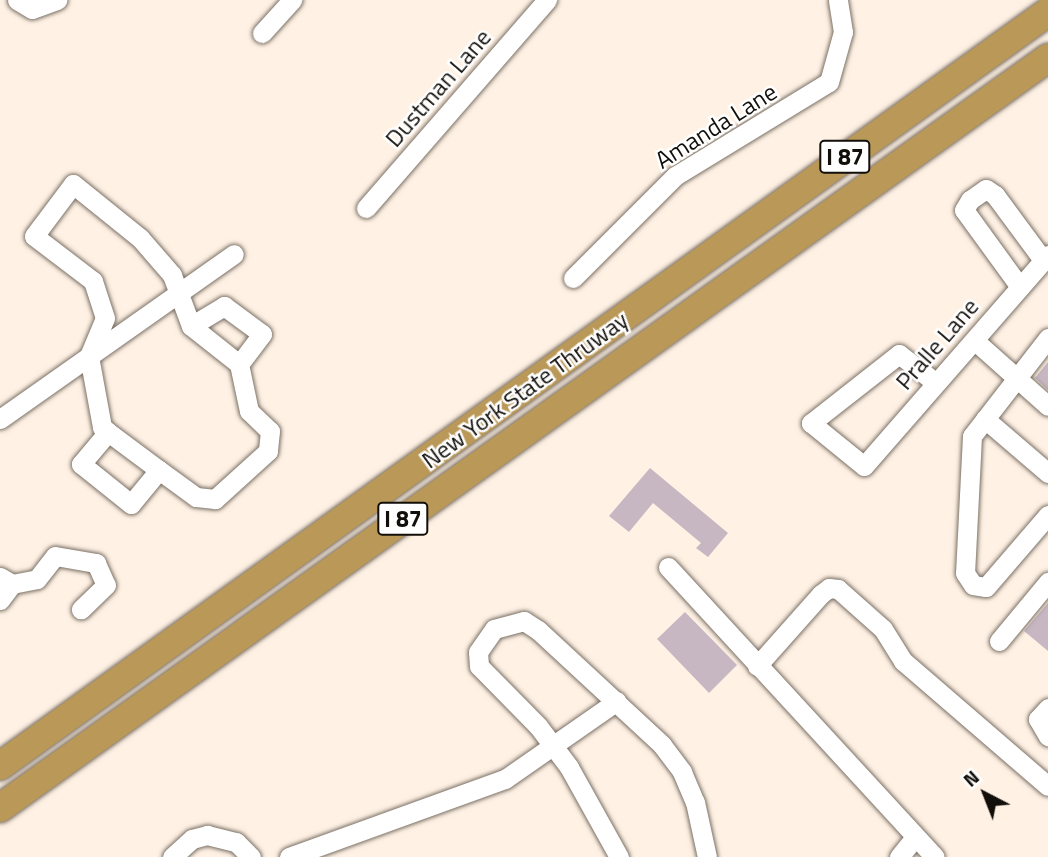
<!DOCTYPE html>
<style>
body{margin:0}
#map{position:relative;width:1048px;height:857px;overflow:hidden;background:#fff2e5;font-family:"Titillium Web",sans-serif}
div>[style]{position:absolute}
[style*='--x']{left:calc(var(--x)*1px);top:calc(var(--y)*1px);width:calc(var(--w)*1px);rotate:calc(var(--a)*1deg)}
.building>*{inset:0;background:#c6b7c2}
.roads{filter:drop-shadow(0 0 2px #7b7065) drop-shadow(0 0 2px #7b7065)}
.minor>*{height:19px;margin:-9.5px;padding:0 9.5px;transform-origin:9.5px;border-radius:9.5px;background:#fff}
.highway>*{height:28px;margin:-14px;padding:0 14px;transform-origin:14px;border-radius:14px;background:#ba9858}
span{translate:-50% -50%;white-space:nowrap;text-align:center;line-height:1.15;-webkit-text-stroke:5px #fff;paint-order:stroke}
.shield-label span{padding:2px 5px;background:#fff;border:2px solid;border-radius:5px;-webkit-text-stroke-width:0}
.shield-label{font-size:23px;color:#120e09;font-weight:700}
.street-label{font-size:24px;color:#120e09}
.north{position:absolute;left:950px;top:759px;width:70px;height:70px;-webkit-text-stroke:5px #fff;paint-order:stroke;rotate:318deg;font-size:19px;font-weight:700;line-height:28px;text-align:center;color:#120e09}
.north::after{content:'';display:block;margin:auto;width:24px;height:32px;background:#120e09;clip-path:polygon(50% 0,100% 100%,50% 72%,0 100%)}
</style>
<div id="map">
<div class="building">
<div style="clip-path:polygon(1048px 362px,1048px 390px,1035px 378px)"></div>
<div style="clip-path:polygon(650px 468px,728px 533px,708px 557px,696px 548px,701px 543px,653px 503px,629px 532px,609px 516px)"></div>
<div style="clip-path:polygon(1048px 603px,1048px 651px,1024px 631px)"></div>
<div style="clip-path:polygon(685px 612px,737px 665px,709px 693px,657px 639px)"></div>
</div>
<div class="roads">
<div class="minor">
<div style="--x:17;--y:0;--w:17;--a:31"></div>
<div style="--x:32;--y:9;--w:27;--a:-20"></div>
<div style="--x:262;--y:33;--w:45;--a:-47.7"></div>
<div style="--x:366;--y:208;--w:276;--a:-49"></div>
<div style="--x:573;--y:278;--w:144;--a:-45"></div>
<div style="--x:675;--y:176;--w:180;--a:-31.4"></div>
<div style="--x:829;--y:82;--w:52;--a:-74.4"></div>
<div style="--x:843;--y:32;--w:32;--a:-99"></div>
<div style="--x:1020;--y:287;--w:95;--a:-126"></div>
<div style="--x:964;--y:210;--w:12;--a:-59"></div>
<div style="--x:970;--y:200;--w:19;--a:-35"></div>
<div style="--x:986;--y:189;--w:11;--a:34"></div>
<div style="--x:995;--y:195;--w:81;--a:53.6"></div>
<div style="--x:191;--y:326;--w:39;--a:-31"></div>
<div style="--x:224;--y:306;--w:47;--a:36.4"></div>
<div style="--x:262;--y:334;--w:38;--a:127"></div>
<div style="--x:1048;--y:338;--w:124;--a:127.8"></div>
<div style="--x:972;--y:436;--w:137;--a:92.9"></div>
<div style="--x:965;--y:573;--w:14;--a:56"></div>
<div style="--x:973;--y:585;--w:13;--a:9"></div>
<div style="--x:986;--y:587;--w:95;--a:-49.3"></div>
<div style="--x:974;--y:340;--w:99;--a:41.7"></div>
<div style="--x:936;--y:383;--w:47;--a:-141.9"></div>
<div style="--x:899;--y:354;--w:112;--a:141.9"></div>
<div style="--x:811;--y:423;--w:68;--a:39.1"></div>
<div style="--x:864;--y:466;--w:280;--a:-48.9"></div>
<div style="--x:0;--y:419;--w:286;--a:-35.2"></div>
<div style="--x:985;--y:419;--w:83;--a:40.6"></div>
<div style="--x:108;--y:432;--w:42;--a:130.2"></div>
<div style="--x:81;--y:464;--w:64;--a:38.7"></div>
<div style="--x:131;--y:504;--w:44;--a:-50.5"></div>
<div style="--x:159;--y:470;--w:64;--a:-143.3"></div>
<div style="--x:108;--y:432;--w:8;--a:-140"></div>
<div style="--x:102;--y:427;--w:72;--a:-100.4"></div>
<div style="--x:89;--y:356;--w:41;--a:-67.2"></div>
<div style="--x:105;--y:318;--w:39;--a:-108"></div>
<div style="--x:93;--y:281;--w:74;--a:-142.7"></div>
<div style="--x:34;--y:236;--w:65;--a:-53.1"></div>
<div style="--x:73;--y:184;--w:86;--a:38.9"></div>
<div style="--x:140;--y:238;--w:49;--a:49.1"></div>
<div style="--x:172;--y:275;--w:54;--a:69.6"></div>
<div style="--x:191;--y:326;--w:61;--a:38.4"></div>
<div style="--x:239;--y:364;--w:48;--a:78"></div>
<div style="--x:249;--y:411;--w:29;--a:44"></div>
<div style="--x:270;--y:431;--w:20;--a:96"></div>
<div style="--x:268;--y:451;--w:72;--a:137.8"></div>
<div style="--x:215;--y:499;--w:19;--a:-174"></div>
<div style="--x:196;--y:497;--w:46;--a:-143.9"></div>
<div style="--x:668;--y:567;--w:394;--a:47.4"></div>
<div style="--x:0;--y:577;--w:14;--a:30"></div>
<div style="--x:12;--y:584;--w:20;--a:127"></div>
<div style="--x:12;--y:584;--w:25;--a:-11"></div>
<div style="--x:37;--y:579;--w:29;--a:-52"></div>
<div style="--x:55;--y:556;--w:42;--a:9.7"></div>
<div style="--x:96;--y:563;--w:24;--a:66"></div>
<div style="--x:106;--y:585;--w:35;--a:136"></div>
<div style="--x:999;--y:641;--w:77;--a:-50.3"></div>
<div style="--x:757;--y:666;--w:96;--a:-48.4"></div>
<div style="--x:821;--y:594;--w:10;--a:-37"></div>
<div style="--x:829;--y:588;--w:9;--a:6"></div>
<div style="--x:838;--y:589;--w:60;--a:41.6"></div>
<div style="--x:883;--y:629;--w:38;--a:58"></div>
<div style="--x:903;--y:661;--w:191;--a:40.8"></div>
<div style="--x:1048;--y:708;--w:15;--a:132"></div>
<div style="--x:1038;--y:719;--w:20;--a:60"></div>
<div style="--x:172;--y:857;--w:27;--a:-42"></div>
<div style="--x:192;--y:839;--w:16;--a:-15"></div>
<div style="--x:207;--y:835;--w:30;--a:14"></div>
<div style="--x:236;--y:842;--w:21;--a:45"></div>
<div style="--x:289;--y:857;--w:230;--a:-19.9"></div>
<div style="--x:505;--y:779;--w:136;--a:-34.9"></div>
<div style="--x:619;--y:857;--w:103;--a:-119.1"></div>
<div style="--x:569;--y:767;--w:51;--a:-127.1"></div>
<div style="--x:538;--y:726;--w:84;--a:-134.5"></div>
<div style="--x:479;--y:666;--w:14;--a:-94"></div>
<div style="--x:478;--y:652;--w:28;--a:-55"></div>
<div style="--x:494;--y:629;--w:31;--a:-15"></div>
<div style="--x:524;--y:621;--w:17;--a:33"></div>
<div style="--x:538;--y:630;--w:169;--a:42.8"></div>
<div style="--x:662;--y:745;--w:34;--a:53"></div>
<div style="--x:682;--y:772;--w:33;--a:67"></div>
<div style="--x:695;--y:802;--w:56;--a:77.7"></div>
<div style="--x:899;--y:857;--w:26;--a:-51"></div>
</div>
<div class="highway">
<div style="--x:0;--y:766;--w:1291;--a:-35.73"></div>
<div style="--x:0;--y:808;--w:1289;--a:-35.59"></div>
</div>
</div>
<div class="shield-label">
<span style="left:845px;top:157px">I 87</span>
<span style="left:403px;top:519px">I 87</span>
</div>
<div class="street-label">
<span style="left:438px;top:88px;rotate:-49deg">Dustman Lane</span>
<span style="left:716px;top:126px;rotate:-32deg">Amanda Lane</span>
<span style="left:937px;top:344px;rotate:-49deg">Pralle Lane</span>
<span style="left:525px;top:390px;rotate:-36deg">New York State Thruway</span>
</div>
<div class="north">N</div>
</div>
